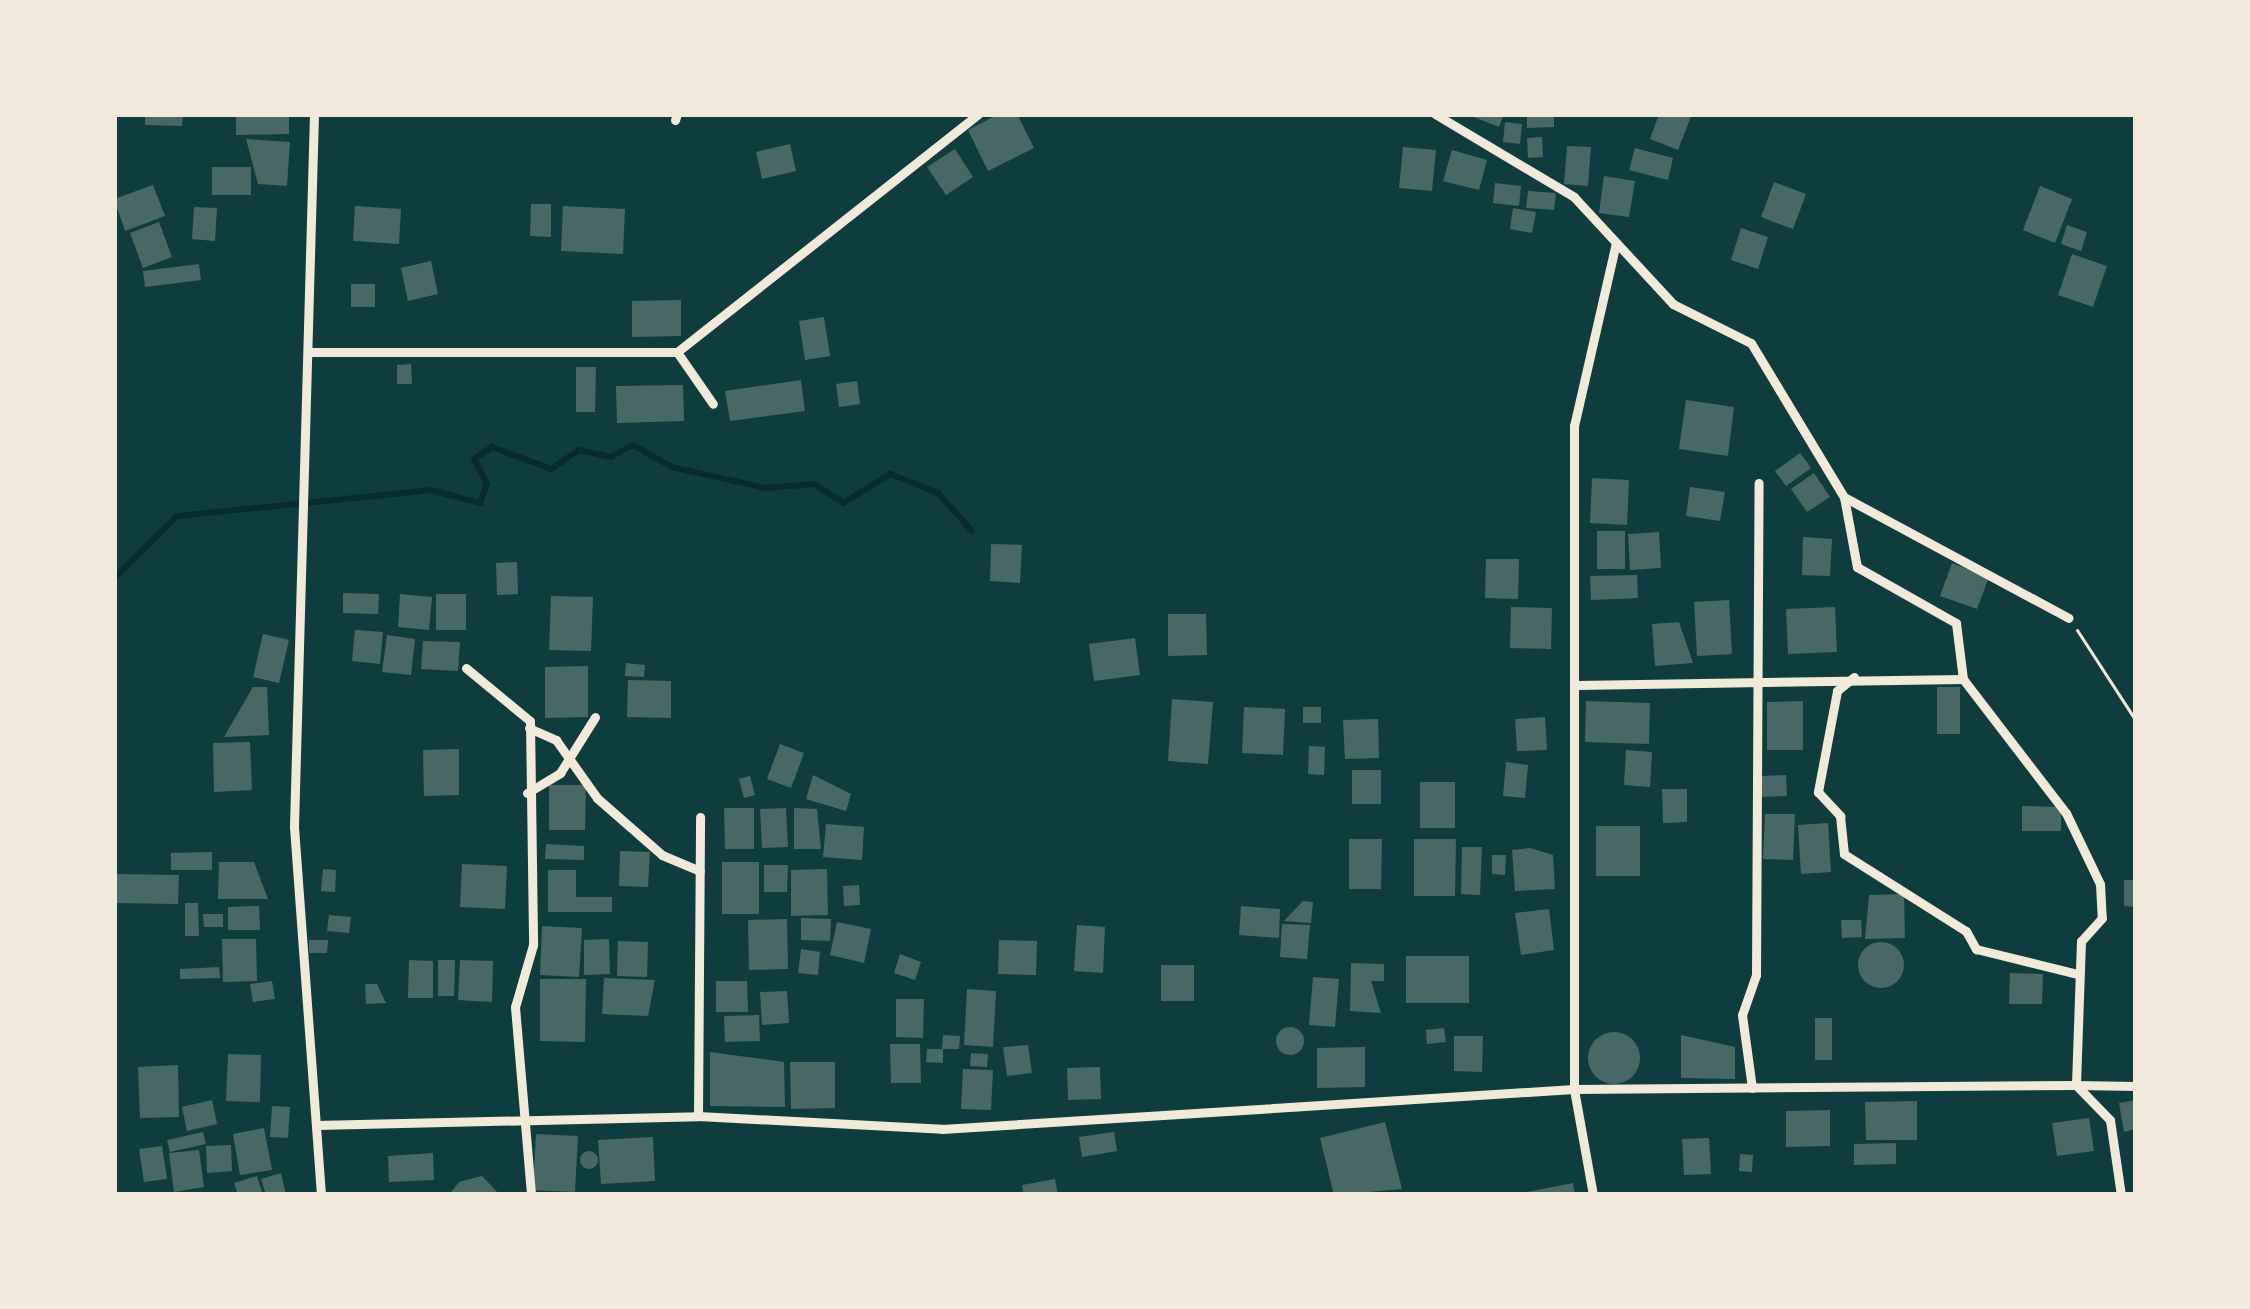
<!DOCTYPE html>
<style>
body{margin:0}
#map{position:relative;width:2250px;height:1309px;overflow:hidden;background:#0f3d3e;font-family:Commissioner,sans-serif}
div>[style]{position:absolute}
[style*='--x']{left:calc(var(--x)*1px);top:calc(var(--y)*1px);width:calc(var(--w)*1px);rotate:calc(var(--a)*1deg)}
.stream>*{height:6px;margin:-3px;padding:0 3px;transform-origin:3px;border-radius:3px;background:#0a2a2b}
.building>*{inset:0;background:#486865}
.round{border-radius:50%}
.path>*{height:3px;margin:-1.5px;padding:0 1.5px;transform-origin:1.5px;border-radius:1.5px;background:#f1e9da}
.minor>*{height:9px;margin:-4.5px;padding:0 4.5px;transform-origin:4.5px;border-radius:4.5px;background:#f1e9da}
span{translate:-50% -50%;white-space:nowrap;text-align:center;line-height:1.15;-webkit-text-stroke:9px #f1e9da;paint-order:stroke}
.frame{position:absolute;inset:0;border:117px solid #f1e9da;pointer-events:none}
</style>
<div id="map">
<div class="stream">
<div style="--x:114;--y:578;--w:88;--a:-44.5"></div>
<div style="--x:177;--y:516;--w:255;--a:-5.8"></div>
<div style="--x:431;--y:490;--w:51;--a:14.9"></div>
<div style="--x:480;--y:503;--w:20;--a:-70"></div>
<div style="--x:487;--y:484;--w:28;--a:-117"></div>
<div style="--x:474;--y:459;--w:22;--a:-34"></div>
<div style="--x:492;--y:447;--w:63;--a:20.4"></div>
<div style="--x:551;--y:469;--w:34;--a:-34"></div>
<div style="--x:579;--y:450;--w:33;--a:12"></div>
<div style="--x:611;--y:457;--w:25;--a:-29"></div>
<div style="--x:633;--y:445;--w:45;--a:29.4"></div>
<div style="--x:672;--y:467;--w:95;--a:12.7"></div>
<div style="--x:765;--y:488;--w:49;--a:-4.7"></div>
<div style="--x:814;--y:484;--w:35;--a:33"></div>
<div style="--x:843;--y:503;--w:55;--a:-31.7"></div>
<div style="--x:890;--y:474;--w:52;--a:21.6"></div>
<div style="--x:938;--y:493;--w:51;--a:48.2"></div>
</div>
<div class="building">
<div style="clip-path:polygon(145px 114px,183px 114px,182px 126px,145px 125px)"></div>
<div style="clip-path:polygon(236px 114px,289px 114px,289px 134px,236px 135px)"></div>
<div style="clip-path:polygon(999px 114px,1017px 114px,1034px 148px,988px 171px,968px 130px)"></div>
<div style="clip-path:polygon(1466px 114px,1504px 114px,1499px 127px)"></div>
<div style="clip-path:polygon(1527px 114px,1554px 114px,1554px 127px,1527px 128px)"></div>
<div style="clip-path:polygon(1659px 114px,1692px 114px,1678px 150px,1650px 139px)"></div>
<div style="clip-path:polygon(1505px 122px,1522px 124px,1520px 144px,1503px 142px)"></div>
<div style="clip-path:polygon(1542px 137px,1543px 157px,1528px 158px,1527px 138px)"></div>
<div style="clip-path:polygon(246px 139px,290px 142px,287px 186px,258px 184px)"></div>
<div style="clip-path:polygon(790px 144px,796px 171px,762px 179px,756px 152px)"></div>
<div style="clip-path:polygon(1567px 146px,1591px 147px,1588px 186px,1564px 184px)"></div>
<div style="clip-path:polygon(1403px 147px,1436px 150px,1432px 191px,1399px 188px)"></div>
<div style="clip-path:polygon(1635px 148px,1673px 158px,1668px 180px,1629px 170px)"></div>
<div style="clip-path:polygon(955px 149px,973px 177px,946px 195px,927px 167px)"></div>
<div style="clip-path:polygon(1452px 150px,1487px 160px,1479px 190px,1443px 181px)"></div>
<div style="clip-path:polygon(212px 167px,251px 167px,251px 195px,212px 195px)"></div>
<div style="clip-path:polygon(1604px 176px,1635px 181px,1629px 217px,1599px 213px)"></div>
<div style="clip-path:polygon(1774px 182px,1806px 194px,1793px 229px,1761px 217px)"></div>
<div style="clip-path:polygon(1495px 183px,1521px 186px,1519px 206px,1493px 203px)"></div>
<div style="clip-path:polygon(153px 185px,165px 216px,125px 231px,114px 199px)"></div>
<div style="clip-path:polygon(2040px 186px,2072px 199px,2055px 243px,2023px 230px)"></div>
<div style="clip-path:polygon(1528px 191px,1556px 193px,1554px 210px,1526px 208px)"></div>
<div style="clip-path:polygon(531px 204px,551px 204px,551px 237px,530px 236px)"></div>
<div style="clip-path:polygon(355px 206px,401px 209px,399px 244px,353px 241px)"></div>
<div style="clip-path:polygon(563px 206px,625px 209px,623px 254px,561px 251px)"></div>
<div style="clip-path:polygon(194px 207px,217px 208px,215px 241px,192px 239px)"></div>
<div style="clip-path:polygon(1513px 208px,1536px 212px,1532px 233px,1510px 229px)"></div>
<div style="clip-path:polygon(159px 222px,172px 257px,143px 268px,130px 233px)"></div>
<div style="clip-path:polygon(2067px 225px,2087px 232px,2081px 251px,2061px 244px)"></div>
<div style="clip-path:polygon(1741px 228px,1768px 237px,1758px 269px,1731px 260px)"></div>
<div style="clip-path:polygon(2072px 254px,2107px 266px,2093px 307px,2058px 295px)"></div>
<div style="clip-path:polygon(431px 261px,438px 294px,408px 301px,401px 268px)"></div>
<div style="clip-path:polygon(199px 264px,201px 280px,145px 287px,143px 271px)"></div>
<div style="clip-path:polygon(351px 284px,375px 284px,375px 307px,351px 307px)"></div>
<div style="clip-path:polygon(681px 300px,681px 336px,632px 337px,632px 301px)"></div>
<div style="clip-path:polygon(824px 317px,830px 356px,805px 360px,799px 321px)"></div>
<div style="clip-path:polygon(411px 364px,412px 384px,397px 384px,397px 365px)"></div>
<div style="clip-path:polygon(576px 367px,596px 367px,595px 412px,576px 412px)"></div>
<div style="clip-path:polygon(801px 380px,805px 411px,730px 421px,725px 391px)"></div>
<div style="clip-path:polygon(857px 381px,860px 404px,839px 407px,836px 384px)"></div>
<div style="clip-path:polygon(683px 385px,684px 421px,617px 423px,616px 386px)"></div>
<div style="clip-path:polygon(1686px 400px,1734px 407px,1728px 456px,1679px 449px)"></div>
<div style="clip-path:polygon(1800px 453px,1811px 468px,1786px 486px,1775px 471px)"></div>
<div style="clip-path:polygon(1814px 473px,1830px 497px,1807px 512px,1791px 489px)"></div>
<div style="clip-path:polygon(1592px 478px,1629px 480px,1627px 525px,1590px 523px)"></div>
<div style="clip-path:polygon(1690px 487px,1725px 492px,1720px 521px,1686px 516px)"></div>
<div style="clip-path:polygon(1597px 531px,1625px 531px,1625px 569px,1597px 569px)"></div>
<div style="clip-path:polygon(1659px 532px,1661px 568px,1630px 570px,1628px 534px)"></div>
<div style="clip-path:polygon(1803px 537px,1832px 539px,1830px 576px,1802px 575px)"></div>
<div style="clip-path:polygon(991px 544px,1022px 545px,1020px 583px,990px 581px)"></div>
<div style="clip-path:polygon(1486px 559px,1519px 559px,1518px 599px,1485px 598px)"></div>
<div style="clip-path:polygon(517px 562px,518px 594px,497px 595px,496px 563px)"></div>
<div style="clip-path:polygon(1952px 563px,1989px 577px,1977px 609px,1940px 596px)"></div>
<div style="clip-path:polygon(1637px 575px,1638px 598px,1591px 600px,1590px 576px)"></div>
<div style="clip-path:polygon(343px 593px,379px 594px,378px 614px,343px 613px)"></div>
<div style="clip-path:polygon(400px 594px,432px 597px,429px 630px,398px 627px)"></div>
<div style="clip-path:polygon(436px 594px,466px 594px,466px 630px,436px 630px)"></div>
<div style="clip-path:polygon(551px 596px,593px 597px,591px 651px,549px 650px)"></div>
<div style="clip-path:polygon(1729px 600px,1732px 654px,1697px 656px,1694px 602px)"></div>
<div style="clip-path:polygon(1511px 607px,1552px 608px,1551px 649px,1510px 648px)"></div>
<div style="clip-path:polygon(1835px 607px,1837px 652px,1788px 654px,1786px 609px)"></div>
<div style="clip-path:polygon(1168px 614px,1206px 614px,1207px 655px,1168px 656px)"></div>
<div style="clip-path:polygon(1679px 622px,1693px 663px,1655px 666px,1652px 624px)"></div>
<div style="clip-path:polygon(355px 630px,383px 632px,380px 664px,352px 661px)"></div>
<div style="clip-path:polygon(263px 634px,289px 640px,279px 683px,253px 677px)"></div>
<div style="clip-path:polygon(387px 635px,415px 639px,411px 675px,382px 672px)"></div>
<div style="clip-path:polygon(1135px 638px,1140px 675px,1094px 681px,1089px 644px)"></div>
<div style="clip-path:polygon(423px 641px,460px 642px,458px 671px,421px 669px)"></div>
<div style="clip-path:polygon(626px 663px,645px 665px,644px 677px,625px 676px)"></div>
<div style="clip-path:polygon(588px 666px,588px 717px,545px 718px,545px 667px)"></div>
<div style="clip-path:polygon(628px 680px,671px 681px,671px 718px,627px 717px)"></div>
<div style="clip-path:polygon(253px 687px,267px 687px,269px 735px,224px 737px)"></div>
<div style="clip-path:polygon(1937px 687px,1960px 687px,1960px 734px,1937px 734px)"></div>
<div style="clip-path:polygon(1172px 699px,1213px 702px,1208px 764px,1168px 761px)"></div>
<div style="clip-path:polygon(1586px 701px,1650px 703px,1649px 744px,1585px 742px)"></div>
<div style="clip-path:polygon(1803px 701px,1803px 750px,1767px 750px,1767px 702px)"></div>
<div style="clip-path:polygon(1244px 707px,1285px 709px,1283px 755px,1242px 753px)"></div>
<div style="clip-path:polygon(1303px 707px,1321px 707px,1321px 723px,1303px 723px)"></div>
<div style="clip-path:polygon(1545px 717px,1547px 750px,1517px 751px,1515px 719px)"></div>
<div style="clip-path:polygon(1378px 719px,1379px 758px,1345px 759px,1343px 720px)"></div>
<div style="clip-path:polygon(250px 742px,252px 790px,214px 792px,213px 743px)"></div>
<div style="clip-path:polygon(780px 744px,804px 753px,791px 788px,767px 779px)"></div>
<div style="clip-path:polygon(1309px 746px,1325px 747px,1324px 775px,1308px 774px)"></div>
<div style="clip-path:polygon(459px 749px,459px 795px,424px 796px,423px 750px)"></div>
<div style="clip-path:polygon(1626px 750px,1652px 752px,1650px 787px,1624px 785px)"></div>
<div style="clip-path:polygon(1506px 762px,1528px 765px,1525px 798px,1503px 796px)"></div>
<div style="clip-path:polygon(1352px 770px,1381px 770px,1381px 804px,1352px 804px)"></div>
<div style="clip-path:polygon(813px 775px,851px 794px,846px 811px,806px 799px)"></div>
<div style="clip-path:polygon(1786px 775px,1787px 796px,1761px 797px,1760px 776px)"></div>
<div style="clip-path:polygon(750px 776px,755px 795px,744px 798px,739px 779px)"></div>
<div style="clip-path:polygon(1420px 782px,1455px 782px,1455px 828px,1420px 828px)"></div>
<div style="clip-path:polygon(549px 785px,586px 785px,585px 830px,549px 830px)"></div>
<div style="clip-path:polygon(1662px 789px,1687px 789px,1687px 822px,1663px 823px)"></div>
<div style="clip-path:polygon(2022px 806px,2061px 807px,2061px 831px,2022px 831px)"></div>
<div style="clip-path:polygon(724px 808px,754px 808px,754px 849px,725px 849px)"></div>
<div style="clip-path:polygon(786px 808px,788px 847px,762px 848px,760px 809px)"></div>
<div style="clip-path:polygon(794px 808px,817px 809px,821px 849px,794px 849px)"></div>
<div style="clip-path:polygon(1765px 814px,1795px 814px,1793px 860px,1763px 859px)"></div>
<div style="clip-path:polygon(1828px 823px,1831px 872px,1801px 874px,1798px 825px)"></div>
<div style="clip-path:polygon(826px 824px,864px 827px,862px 860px,823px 857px)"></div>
<div style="clip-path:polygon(1596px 826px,1640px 826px,1640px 876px,1596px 876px)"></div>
<div style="clip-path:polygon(1349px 839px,1382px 839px,1381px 889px,1349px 889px)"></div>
<div style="clip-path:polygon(1414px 839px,1456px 839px,1455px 896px,1414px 896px)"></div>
<div style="clip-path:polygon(546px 844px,584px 846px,584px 860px,545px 859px)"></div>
<div style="clip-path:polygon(1462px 847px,1482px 847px,1480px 895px,1461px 894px)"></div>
<div style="clip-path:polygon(1530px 848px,1553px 855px,1555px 889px,1515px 891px,1512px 850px)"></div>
<div style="clip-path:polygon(620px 851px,650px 852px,648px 887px,619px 886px)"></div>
<div style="clip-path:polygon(212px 852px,212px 870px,171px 870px,171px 853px)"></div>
<div style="clip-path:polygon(1492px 855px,1506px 855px,1505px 875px,1492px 874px)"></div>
<div style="clip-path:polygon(219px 862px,254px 862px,268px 899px,218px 899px)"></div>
<div style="clip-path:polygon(722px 862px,759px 862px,759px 914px,722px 914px)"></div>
<div style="clip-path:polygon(462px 864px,507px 866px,505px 909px,460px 907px)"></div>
<div style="clip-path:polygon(764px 865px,788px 865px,787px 892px,764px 892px)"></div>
<div style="clip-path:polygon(323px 869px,336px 870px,335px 892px,321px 891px)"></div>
<div style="clip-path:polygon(827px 869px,828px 915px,791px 916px,791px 870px)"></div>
<div style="clip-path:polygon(548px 870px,576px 870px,576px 897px,612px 897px,612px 912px,548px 912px)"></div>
<div style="clip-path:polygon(114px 874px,179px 875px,178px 904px,114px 903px)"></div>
<div style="clip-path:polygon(2124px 880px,2136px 880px,2136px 907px,2124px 906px)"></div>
<div style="clip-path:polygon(859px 885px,860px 905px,844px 906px,843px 886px)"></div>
<div style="clip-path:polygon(1904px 894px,1905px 938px,1865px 939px,1869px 895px)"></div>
<div style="clip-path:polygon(1303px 901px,1313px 902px,1311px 923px,1284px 921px)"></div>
<div style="clip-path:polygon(185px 903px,198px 903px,199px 936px,185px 936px)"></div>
<div style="clip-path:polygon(259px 906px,260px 930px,228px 930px,228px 907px)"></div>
<div style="clip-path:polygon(1241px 906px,1280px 909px,1279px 938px,1239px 935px)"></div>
<div style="clip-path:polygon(1549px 909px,1554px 950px,1521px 955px,1515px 913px)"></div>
<div style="clip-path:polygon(203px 914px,223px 914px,223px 927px,204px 927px)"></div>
<div style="clip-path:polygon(329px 915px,351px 917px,349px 933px,327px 931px)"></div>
<div style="clip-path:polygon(801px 918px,831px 919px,830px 941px,801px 940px)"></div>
<div style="clip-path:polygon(787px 919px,788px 969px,749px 970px,748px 920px)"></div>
<div style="clip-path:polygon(1841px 920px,1861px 920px,1862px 937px,1842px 938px)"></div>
<div style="clip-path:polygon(837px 922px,871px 929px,864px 963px,830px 955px)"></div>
<div style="clip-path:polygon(1282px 924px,1310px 925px,1307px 959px,1280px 957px)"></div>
<div style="clip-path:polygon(1077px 925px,1105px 927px,1103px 973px,1074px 971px)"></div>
<div style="clip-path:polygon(542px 926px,582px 928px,579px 977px,540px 975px)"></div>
<div style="clip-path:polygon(222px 939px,256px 939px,257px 981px,223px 982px)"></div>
<div style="clip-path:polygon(609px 939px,610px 974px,584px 975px,584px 940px)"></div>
<div style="clip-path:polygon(309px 940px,328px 940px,327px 953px,309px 953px)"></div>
<div style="clip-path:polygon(999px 940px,1037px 941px,1036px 975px,998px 974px)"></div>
<div style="clip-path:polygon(618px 941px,648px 942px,647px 977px,617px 976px)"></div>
<div class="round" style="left:1858px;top:942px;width:46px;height:46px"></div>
<div style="clip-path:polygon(801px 949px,820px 952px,818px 975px,798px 973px)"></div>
<div style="clip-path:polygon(900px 954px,921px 962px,915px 980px,894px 973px)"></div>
<div style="clip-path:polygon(1406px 956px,1469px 956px,1469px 1003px,1406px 1003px)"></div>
<div style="clip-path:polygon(409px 960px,433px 961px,433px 998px,408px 998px)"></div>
<div style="clip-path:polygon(438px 960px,455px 960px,454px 996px,438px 996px)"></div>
<div style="clip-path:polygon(460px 960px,493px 961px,492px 1002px,458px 1000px)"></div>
<div style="clip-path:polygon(1351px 963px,1384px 964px,1384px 981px,1371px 981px,1381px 1013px,1350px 1011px)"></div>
<div style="clip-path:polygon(1161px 965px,1194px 965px,1194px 1001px,1161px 1001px)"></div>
<div style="clip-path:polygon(219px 967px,220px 978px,180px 979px,180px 969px)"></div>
<div style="clip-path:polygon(2010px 973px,2043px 974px,2042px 1004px,2009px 1004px)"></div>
<div style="clip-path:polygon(1313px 977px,1339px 979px,1335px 1027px,1309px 1025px)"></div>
<div style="clip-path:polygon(604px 978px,655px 980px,648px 1016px,602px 1014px)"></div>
<div style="clip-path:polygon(540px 979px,586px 979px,585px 1042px,540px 1041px)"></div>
<div style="clip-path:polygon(272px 981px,275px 999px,253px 1002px,250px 984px)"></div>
<div style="clip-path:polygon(716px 981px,747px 981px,748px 1012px,716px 1012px)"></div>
<div style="clip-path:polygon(365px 984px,377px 984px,386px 1003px,366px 1004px)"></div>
<div style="clip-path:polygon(967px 989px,996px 991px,993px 1047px,964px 1045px)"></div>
<div style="clip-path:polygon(787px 991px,789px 1023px,762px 1025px,760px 992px)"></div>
<div style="clip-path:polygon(896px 999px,924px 999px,923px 1038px,896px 1037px)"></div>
<div style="clip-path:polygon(759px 1015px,760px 1041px,725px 1042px,724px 1016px)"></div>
<div style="clip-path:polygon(1815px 1018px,1832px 1018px,1832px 1060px,1815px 1060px)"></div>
<div class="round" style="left:1276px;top:1027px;width:28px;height:28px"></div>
<div style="clip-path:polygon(1444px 1028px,1446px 1042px,1427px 1044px,1426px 1030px)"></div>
<div class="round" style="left:1588px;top:1032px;width:52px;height:52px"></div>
<div style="clip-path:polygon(943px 1035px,960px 1036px,959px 1049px,942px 1049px)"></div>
<div style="clip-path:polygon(1681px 1035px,1735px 1047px,1735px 1079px,1681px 1078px)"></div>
<div style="clip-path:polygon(1454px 1036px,1483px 1036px,1482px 1072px,1454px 1071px)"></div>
<div style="clip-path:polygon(890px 1044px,920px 1044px,921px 1083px,891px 1083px)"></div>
<div style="clip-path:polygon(1028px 1045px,1032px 1073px,1007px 1076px,1003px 1047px)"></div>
<div style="clip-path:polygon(1365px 1047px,1365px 1087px,1317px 1088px,1317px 1048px)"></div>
<div style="clip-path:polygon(927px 1049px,943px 1049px,943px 1063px,926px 1062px)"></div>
<div style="clip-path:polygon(710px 1052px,784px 1062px,785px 1107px,710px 1106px)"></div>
<div style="clip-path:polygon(971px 1053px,988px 1054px,987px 1067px,970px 1066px)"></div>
<div style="clip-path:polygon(228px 1054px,261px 1055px,260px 1102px,226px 1101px)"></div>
<div style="clip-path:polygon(790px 1062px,835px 1062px,835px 1108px,791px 1109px)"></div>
<div style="clip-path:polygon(178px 1065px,179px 1117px,140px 1118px,138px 1067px)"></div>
<div style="clip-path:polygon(1100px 1067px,1101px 1099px,1068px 1100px,1067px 1068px)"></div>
<div style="clip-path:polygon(963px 1069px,993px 1070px,991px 1110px,961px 1109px)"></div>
<div style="clip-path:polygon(212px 1100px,217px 1124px,187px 1131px,182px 1107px)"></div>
<div style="clip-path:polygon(2136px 1100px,2136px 1129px,2124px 1132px,2119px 1103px)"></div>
<div style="clip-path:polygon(1917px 1101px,1917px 1140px,1866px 1140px,1865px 1102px)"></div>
<div style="clip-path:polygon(272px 1106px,290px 1107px,288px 1138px,270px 1137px)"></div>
<div style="clip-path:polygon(1830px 1110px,1830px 1146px,1786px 1147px,1786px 1111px)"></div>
<div style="clip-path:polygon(2089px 1118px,2094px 1151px,2057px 1156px,2052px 1123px)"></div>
<div style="clip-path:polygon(1385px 1122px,1402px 1189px,1334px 1195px,1320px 1138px)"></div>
<div style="clip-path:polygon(264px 1128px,272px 1170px,240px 1175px,233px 1134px)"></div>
<div style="clip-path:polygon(203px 1132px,206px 1144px,170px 1152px,167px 1140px)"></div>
<div style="clip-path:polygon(1114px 1132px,1117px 1151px,1082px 1157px,1079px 1137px)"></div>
<div style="clip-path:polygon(536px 1134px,578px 1136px,575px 1192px,533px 1190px)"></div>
<div style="clip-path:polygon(653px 1137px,655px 1181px,601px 1184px,598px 1140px)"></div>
<div style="clip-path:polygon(1709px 1138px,1711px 1174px,1684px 1175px,1682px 1139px)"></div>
<div style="clip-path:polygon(1896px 1143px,1896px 1164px,1854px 1165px,1854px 1144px)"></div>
<div style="clip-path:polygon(231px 1145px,232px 1171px,207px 1173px,206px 1146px)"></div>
<div style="clip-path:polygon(162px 1146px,167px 1179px,144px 1182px,139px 1149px)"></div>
<div style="clip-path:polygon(199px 1150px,204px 1187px,174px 1192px,169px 1153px)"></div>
<div class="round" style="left:580px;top:1151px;width:18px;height:18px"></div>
<div style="clip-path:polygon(433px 1153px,434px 1180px,389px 1182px,388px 1156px)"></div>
<div style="clip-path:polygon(1740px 1154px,1753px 1155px,1752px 1172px,1739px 1171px)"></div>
<div style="clip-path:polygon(281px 1173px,286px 1195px,266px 1195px,261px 1179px)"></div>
<div style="clip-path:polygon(257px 1176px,263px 1195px,238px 1195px,234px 1183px)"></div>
<div style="clip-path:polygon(482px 1176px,500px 1195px,449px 1195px,459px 1182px)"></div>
<div style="clip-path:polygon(1055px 1179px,1058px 1195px,1024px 1195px,1022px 1185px)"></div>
<div style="clip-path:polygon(1573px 1183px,1575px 1195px,1522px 1195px,1522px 1193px)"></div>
</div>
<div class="path">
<div style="--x:2077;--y:630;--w:108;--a:57"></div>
</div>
<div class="minor">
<div style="--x:314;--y:114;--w:713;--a:91.61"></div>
<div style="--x:294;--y:827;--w:369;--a:85.8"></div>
<div style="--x:1435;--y:114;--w:162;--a:30.8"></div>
<div style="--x:1574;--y:197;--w:146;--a:47.2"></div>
<div style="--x:1673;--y:304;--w:87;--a:26.6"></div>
<div style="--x:1751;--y:343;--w:180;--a:58.9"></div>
<div style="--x:1844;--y:497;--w:255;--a:28.3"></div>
<div style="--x:675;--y:120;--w:6;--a:-72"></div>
<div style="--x:308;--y:352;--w:369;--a:0"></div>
<div style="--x:677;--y:352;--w:384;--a:-38.3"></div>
<div style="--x:677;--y:352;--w:63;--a:55.3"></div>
<div style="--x:1844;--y:497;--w:71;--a:79.5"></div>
<div style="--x:1857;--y:567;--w:114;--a:29.5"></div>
<div style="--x:1956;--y:623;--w:56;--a:82.9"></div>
<div style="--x:1963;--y:679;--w:169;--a:52.5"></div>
<div style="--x:2066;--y:813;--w:79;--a:64.4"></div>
<div style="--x:2100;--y:884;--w:34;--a:87"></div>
<div style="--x:2102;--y:918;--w:31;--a:132"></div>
<div style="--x:2081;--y:941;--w:144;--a:92"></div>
<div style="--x:2076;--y:1085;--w:60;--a:1"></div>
<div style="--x:466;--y:668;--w:83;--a:39.6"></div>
<div style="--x:530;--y:721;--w:224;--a:89.2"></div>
<div style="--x:533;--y:945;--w:65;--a:106.2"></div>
<div style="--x:515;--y:1007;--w:189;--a:85.1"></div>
<div style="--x:1854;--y:677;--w:22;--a:141"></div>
<div style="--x:1837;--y:691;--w:103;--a:100.7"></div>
<div style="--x:1818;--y:792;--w:33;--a:47"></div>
<div style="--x:1840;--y:816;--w:38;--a:84"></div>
<div style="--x:1844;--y:854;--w:144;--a:32.3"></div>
<div style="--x:1966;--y:931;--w:21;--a:61"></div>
<div style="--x:1976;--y:949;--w:105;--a:13.8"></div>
<div style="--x:1577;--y:685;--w:386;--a:-0.9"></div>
<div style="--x:529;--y:728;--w:30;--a:24"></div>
<div style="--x:556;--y:740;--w:71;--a:54.7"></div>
<div style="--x:597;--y:798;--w:86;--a:41.2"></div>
<div style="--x:662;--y:855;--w:41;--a:22.8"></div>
<div style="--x:527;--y:793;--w:39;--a:-31"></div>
<div style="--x:560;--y:773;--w:66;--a:-58"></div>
<div style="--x:1752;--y:1088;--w:74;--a:-97.8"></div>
<div style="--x:1742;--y:1015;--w:42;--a:-70.7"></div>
<div style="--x:1756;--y:975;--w:492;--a:-89.7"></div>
<div style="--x:698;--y:1116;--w:299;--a:-89.6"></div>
<div style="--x:316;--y:1125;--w:382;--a:-1.3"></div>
<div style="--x:698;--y:1116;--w:244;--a:3"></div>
<div style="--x:942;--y:1129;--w:633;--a:-3.62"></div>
<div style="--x:1574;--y:1089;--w:502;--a:-0.46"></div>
<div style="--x:2076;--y:1085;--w:49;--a:45.8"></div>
<div style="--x:2110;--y:1120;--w:76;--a:81.7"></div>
<div style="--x:1593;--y:1195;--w:108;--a:-100.2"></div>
<div style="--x:1574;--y:1089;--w:663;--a:-90"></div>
<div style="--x:1574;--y:426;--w:188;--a:-77.1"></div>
</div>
<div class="frame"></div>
</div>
